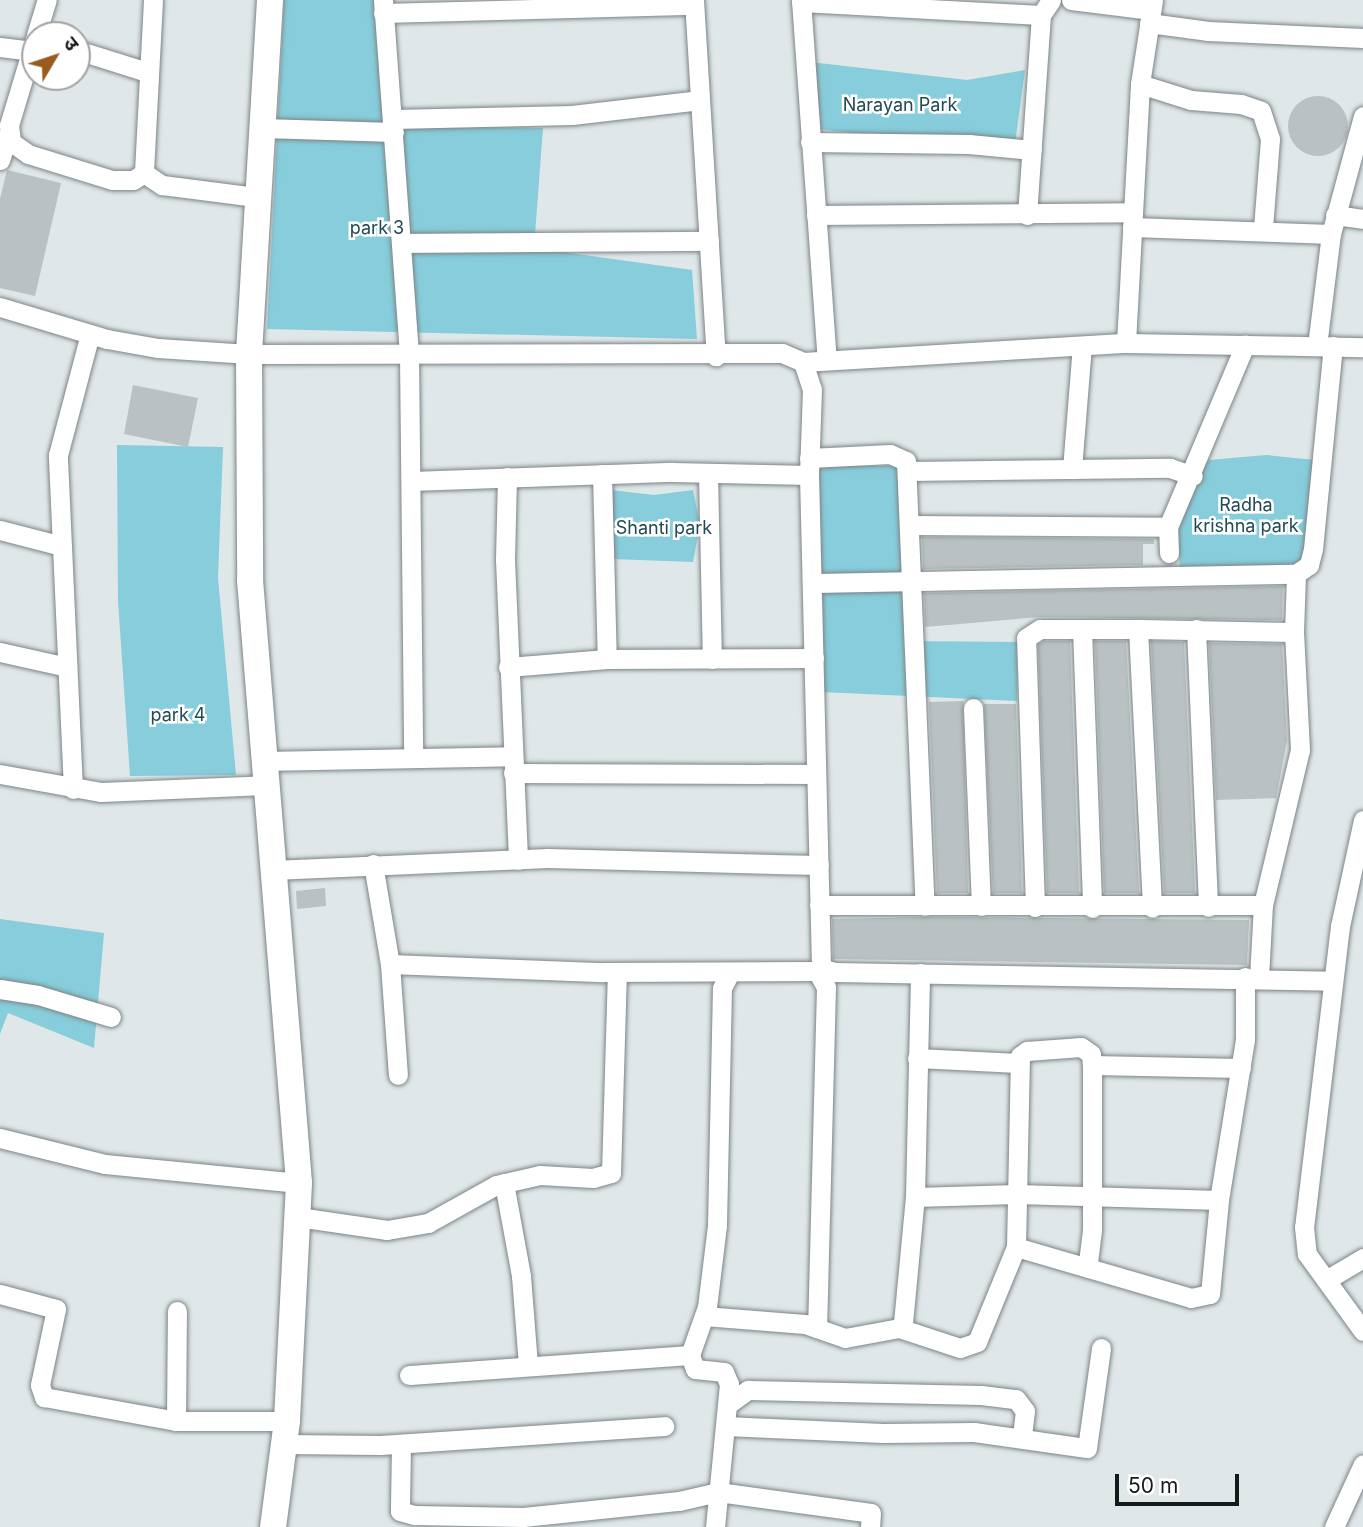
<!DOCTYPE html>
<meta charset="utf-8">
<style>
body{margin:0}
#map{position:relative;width:1363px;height:1527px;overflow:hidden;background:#dfe7e9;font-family:Inter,"Noto Sans Devanagari",sans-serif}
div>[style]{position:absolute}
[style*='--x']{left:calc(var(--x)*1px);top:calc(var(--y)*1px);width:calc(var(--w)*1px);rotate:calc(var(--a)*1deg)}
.green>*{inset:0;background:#87cddb}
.building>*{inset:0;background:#b9c1c3}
.round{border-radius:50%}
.roads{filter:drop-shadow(0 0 2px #7d8486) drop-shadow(0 0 2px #7d8486)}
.street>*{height:19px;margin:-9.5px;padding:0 9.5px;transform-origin:9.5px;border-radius:9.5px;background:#fff}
.secondary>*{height:26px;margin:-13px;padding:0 13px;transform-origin:13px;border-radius:13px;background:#fff}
span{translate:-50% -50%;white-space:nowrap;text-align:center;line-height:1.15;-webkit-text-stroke:5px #fff;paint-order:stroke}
.park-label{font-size:18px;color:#214b53}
.north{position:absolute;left:21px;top:21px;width:70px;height:70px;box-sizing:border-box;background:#fff;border:2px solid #a2a3a3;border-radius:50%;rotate:51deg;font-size:19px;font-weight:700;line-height:28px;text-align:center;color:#171a1a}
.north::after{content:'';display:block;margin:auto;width:24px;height:32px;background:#985c1f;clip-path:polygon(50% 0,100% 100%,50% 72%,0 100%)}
.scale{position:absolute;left:1115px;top:1474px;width:124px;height:32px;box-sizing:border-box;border:4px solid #171a1a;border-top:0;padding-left:9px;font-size:21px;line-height:24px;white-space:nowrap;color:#171a1a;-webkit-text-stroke:5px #fff;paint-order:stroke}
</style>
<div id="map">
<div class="green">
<div style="clip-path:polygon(284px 0,380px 0,399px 126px,543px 128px,534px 248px,692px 270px,697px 339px,267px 329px)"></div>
<div style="clip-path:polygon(810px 62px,967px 80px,1025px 70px,1015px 144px,902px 139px,810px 128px)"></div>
<div style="clip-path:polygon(117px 445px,223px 447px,218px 578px,236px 775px,130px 776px,118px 601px)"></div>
<div style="clip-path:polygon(1266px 455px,1315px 460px,1320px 504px,1296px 574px,1180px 571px,1175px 463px)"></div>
<div style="clip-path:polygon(819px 465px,902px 466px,907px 641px,1018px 642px,1017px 701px,822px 692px)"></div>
<div style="clip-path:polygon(611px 490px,654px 495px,693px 490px,700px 525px,693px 562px,612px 559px)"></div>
<div style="clip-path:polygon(0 919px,104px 933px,94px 1048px,8px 1013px,0 1034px)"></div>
</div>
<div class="building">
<div class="round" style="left:1288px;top:96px;width:60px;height:60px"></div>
<div style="clip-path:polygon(7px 170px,61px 183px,35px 296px,0 288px,0 199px)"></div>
<div style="clip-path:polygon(133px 385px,198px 398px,188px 447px,124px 434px)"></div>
<div style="clip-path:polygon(922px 537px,1154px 539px,1154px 544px,1143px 544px,1143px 565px,923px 569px)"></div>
<div style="clip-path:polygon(1283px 586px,1282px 620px,1040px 617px,925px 627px,924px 593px)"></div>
<div style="clip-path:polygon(1044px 641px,1070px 641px,1079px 893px,1047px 893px,1038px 645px)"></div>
<div style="clip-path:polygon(1095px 641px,1126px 641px,1139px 893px,1104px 893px)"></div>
<div style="clip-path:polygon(1151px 641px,1184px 642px,1195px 893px,1164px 893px)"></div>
<div style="clip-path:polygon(1209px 643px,1282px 644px,1287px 741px,1276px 798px,1216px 800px)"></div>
<div style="clip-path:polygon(963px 701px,968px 893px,937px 893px,929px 702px)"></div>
<div style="clip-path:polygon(984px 704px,1016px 704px,1022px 893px,993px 893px)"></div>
<div style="clip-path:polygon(325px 888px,326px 906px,297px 909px,296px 891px)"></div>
<div style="clip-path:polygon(929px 917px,1249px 920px,1247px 965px,833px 959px,832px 919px)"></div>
</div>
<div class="roads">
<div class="street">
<div style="--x:153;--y:0;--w:173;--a:93"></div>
<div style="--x:144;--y:173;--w:22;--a:34"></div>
<div style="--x:162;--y:185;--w:95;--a:7.3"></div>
<div style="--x:383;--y:0;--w:356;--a:85.8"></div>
<div style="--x:409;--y:355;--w:401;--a:89.4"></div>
<div style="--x:694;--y:0;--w:357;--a:86.5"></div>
<div style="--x:801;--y:0;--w:361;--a:85.9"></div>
<div style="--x:1071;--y:0;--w:81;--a:7.1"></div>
<div style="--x:801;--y:2;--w:240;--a:3.1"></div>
<div style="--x:383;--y:13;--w:311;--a:-1.5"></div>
<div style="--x:1149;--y:23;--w:60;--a:7.7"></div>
<div style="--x:1208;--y:31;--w:155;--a:2.6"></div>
<div style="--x:36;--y:35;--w:37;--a:-73"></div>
<div style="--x:35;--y:39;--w:90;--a:106.8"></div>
<div style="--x:9;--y:125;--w:17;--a:83"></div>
<div style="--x:11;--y:142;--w:21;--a:35"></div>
<div style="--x:28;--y:154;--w:88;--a:17.2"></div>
<div style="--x:112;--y:180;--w:21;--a:0"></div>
<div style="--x:133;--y:180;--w:13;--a:-32"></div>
<div style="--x:0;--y:47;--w:31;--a:7"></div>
<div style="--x:77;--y:50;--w:73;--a:17.4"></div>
<div style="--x:1140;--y:84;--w:53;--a:17.4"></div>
<div style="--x:1191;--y:100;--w:50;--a:4.6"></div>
<div style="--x:1241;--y:104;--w:21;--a:19"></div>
<div style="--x:1261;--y:111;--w:29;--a:72"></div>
<div style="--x:1270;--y:139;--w:89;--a:94.5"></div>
<div style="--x:393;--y:119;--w:179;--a:-1.3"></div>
<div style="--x:572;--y:115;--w:129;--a:-6.7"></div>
<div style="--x:262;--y:128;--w:132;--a:1.7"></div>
<div style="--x:810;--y:142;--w:159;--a:0.7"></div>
<div style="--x:969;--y:144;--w:63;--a:5.4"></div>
<div style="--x:0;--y:160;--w:28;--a:-72"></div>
<div style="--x:816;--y:215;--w:317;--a:-0.5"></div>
<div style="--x:1027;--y:215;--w:200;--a:-86"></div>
<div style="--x:1041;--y:15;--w:18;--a:-56"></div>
<div style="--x:1335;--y:215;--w:28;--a:8"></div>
<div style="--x:1132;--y:227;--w:199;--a:2"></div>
<div style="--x:402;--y:243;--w:307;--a:-0.4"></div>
<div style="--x:0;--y:307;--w:112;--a:16.7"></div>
<div style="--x:107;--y:339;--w:52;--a:10"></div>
<div style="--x:158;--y:348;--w:91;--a:3.8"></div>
<div style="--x:249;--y:354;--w:533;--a:-0.11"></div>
<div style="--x:782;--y:353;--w:23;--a:23"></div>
<div style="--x:803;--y:362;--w:28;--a:72"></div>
<div style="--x:812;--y:389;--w:86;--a:92"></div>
<div style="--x:809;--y:475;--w:489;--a:88.6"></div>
<div style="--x:821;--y:964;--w:8;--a:120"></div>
<div style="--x:1126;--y:343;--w:259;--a:-86.9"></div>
<div style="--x:1140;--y:84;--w:85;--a:-81.2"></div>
<div style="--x:1317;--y:346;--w:113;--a:-82.9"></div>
<div style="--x:1331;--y:234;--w:122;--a:-74.8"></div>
<div style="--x:803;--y:362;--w:324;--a:-3.4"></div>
<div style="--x:1126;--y:343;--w:237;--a:1"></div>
<div style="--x:809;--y:458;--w:81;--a:-2.8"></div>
<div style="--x:890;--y:454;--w:17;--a:24"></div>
<div style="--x:906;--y:461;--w:445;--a:87.6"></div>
<div style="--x:1072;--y:469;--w:123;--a:-85.4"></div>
<div style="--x:908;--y:471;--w:262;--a:-0.7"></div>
<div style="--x:1170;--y:468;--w:24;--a:19"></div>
<div style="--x:708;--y:473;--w:186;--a:88.8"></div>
<div style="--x:602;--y:474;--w:185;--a:88.5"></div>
<div style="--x:507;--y:477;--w:83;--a:91.4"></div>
<div style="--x:505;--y:560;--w:300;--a:87.5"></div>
<div style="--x:411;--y:481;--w:262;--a:-2"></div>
<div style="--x:673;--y:472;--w:136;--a:1.3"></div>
<div style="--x:909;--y:525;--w:259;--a:0.4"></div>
<div style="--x:0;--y:530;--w:64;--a:14.5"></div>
<div style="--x:1169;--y:553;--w:26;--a:-92"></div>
<div style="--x:1168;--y:527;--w:198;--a:-67.1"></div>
<div style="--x:812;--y:583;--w:484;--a:-1.1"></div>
<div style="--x:1082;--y:629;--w:279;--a:87.9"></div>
<div style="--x:1138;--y:629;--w:156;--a:1.1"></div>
<div style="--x:1196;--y:629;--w:278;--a:87.5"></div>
<div style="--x:0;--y:652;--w:69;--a:12.6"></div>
<div style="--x:508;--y:667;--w:99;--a:-4.6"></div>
<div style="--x:607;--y:659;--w:207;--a:-0.3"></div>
<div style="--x:973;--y:708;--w:198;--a:87.7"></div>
<div style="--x:263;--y:761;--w:250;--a:-1.1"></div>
<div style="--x:513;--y:773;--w:303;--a:0.2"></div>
<div style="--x:0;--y:774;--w:103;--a:10.1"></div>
<div style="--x:101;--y:792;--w:164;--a:-2.4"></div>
<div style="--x:73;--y:789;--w:334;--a:-92.6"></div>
<div style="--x:58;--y:455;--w:125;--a:-75.2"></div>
<div style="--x:1363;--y:820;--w:108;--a:102.2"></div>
<div style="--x:1340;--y:926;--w:303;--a:96.8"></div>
<div style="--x:1304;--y:1227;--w:27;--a:84"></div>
<div style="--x:1307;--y:1254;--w:95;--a:54"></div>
<div style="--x:373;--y:864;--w:101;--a:80.4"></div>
<div style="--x:390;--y:964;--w:111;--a:85.9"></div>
<div style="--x:273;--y:870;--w:275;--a:-2.5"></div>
<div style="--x:548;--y:858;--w:271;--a:1.5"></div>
<div style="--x:819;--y:905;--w:444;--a:0"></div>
<div style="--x:1035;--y:907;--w:269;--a:-91.9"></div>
<div style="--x:1026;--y:638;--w:17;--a:-33"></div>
<div style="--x:1040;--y:629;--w:98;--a:0"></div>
<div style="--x:1138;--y:629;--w:279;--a:87.1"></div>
<div style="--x:390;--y:964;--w:213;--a:2.2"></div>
<div style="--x:603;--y:972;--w:214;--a:-0.3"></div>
<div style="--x:820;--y:968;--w:16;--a:15"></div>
<div style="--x:835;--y:972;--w:498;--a:1"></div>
<div style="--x:817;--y:971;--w:18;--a:61"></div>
<div style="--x:826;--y:987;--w:341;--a:91.5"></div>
<div style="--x:1259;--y:978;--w:73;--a:-86.9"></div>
<div style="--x:1263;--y:905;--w:159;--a:-76.6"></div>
<div style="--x:1300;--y:750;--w:118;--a:-92.9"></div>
<div style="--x:1294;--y:632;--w:58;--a:-88"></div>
<div style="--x:1296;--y:574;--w:16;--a:-35"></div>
<div style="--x:1309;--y:565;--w:16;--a:-76"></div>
<div style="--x:1313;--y:549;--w:204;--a:-84.4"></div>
<div style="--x:0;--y:989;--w:38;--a:9"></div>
<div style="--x:38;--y:995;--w:76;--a:16.8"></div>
<div style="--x:917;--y:1058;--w:101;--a:2.8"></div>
<div style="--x:1092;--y:1065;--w:149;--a:1.2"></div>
<div style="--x:0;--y:1138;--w:108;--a:13.9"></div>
<div style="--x:105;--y:1164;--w:195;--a:5.6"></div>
<div style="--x:504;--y:1183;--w:95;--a:79.6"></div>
<div style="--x:521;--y:1276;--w:88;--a:85.5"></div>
<div style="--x:915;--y:1197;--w:102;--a:-1.7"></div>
<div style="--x:1017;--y:1194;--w:202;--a:1.7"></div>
<div style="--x:298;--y:1217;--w:90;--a:8.3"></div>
<div style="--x:387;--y:1230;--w:42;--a:-9.7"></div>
<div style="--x:428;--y:1223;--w:78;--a:-29.2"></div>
<div style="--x:496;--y:1185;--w:45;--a:-12.8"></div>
<div style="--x:540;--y:1175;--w:53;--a:3.2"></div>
<div style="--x:593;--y:1178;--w:19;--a:-16"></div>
<div style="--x:611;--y:1173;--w:201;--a:-88.3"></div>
<div style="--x:1016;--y:1247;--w:191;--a:-88.8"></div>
<div style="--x:1020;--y:1056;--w:9;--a:-36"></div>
<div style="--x:1027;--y:1051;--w:54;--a:-4.2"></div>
<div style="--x:1081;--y:1047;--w:12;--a:35"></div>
<div style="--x:1091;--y:1054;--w:11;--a:85"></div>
<div style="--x:1092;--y:1065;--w:165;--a:90"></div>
<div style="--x:1092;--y:1230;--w:38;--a:97"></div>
<div style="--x:1326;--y:1280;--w:43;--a:-30.7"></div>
<div style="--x:0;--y:1294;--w:58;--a:15"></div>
<div style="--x:56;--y:1309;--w:78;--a:101.9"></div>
<div style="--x:40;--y:1385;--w:13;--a:72"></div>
<div style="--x:44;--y:1397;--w:134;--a:10.3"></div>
<div style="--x:176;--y:1421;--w:111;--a:0"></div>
<div style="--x:704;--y:1316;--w:101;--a:4.5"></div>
<div style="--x:805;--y:1324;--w:42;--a:19.3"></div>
<div style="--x:845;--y:1338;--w:55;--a:-10.5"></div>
<div style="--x:899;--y:1328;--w:6;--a:-51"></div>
<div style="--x:903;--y:1323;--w:127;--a:-84.6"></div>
<div style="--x:915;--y:1197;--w:224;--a:-88.7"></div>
<div style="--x:899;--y:1328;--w:64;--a:18.2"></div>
<div style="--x:960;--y:1348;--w:18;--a:-19"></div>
<div style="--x:977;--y:1342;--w:103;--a:-67.7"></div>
<div style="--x:1016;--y:1247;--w:182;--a:16.2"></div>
<div style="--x:1191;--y:1298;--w:19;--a:-12"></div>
<div style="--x:1210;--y:1294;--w:94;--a:-84.5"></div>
<div style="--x:1219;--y:1200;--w:162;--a:-80.8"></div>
<div style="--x:1245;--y:1040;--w:63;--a:-90"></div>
<div style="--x:409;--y:1375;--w:282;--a:-4.1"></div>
<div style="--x:727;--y:1405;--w:26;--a:-36"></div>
<div style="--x:748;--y:1390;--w:233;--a:1.2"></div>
<div style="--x:981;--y:1395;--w:35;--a:7"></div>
<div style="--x:1016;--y:1399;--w:15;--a:53"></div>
<div style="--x:1025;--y:1411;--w:26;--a:97"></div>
<div style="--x:176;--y:1421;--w:110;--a:-89.5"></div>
<div style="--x:725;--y:1426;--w:158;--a:2.5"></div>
<div style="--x:883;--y:1433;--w:91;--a:-0.6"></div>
<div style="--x:974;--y:1432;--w:114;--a:8.1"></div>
<div style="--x:1087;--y:1448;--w:101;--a:-82"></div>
<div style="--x:284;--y:1444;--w:96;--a:0.6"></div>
<div style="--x:380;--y:1445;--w:285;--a:-3.8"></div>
<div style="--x:401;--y:1444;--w:67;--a:90.9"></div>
<div style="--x:400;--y:1511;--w:15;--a:16"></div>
<div style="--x:414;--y:1515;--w:109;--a:1.1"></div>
<div style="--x:523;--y:1517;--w:157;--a:-5.9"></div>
<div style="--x:679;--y:1501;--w:40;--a:-13"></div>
<div style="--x:718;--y:1492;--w:154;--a:7.8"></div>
<div style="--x:871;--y:1513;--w:14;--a:94"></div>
<div style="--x:715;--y:1527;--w:144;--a:-84.4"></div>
<div style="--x:729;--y:1384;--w:13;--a:-113"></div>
<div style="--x:724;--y:1372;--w:29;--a:-174"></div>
<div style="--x:695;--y:1369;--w:15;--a:-110"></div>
<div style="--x:690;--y:1355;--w:51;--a:-70.5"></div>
<div style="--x:707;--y:1307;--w:83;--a:-83"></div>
<div style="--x:717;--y:1225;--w:237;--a:-88.8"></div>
<div style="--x:722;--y:988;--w:16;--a:-63"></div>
<div style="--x:1334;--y:1527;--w:69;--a:-65.3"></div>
</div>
<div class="secondary">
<div style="--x:270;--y:0;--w:355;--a:93.4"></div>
<div style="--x:249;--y:354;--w:226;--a:89.7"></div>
<div style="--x:250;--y:580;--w:605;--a:85.35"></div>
<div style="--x:299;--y:1183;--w:238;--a:92.9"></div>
<div style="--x:287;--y:1421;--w:107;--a:97.5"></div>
</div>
</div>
<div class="park-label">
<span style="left:900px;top:105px">Narayan Park</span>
<span style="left:377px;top:228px">park 3</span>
<span style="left:1246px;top:516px">Radha<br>krishna park</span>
<span style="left:664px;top:528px">Shanti park</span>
<span style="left:178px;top:715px">park 4</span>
</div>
<div class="north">उ</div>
<div class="scale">50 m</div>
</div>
